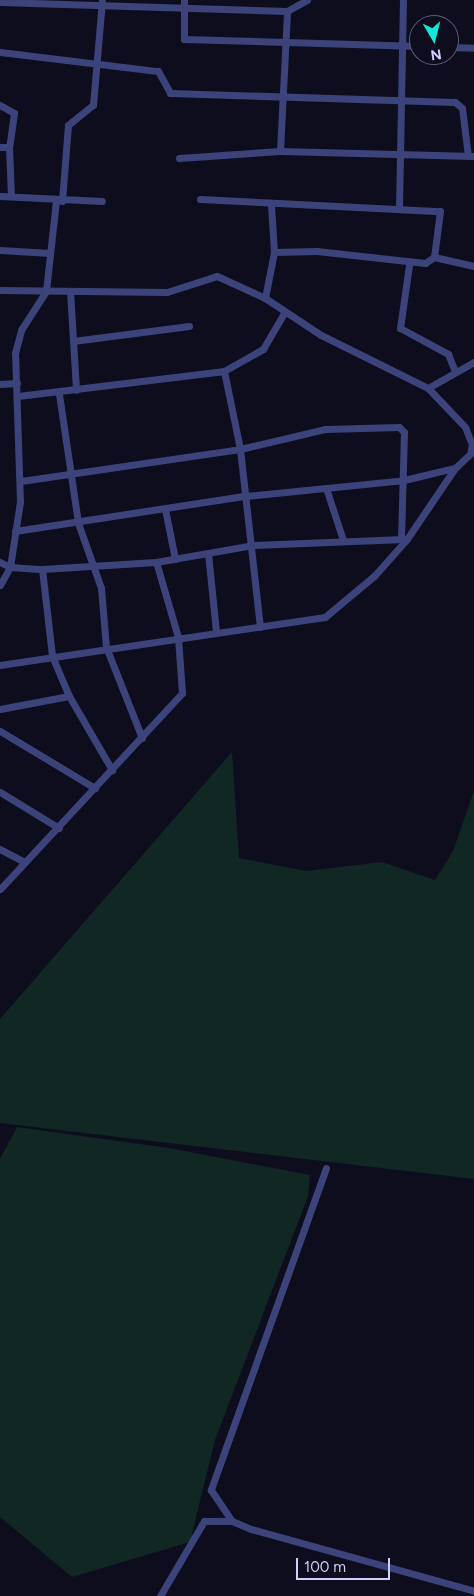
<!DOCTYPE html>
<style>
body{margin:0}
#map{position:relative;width:474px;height:1596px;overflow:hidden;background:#0d0d1e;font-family:Figtree,sans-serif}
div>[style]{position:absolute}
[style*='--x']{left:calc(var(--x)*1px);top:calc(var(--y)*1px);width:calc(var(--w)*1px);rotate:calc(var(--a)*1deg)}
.green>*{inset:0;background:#112723}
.street>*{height:7px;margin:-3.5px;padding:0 3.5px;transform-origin:3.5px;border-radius:3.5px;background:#3b437a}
span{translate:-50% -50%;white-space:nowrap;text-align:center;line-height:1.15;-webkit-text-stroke:5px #0d0d1e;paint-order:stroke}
.north{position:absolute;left:409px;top:15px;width:50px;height:50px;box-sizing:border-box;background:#0d0d1e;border:1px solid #5a5b77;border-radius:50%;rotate:172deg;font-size:14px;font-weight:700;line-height:20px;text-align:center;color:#cdcffc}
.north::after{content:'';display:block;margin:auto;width:18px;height:22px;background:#0de8da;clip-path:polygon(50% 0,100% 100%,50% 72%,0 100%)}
.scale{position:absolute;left:296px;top:1558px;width:94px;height:22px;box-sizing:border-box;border:2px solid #cdcffc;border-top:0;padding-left:6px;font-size:15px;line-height:18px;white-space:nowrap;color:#cdcffc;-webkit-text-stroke:4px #0d0d1e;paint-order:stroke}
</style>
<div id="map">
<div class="green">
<div style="clip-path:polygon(232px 752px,239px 858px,306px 871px,382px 862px,435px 880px,453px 851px,474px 791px,474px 1179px,0 1123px,0 1019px)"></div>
<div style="clip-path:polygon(17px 1127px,169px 1148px,310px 1175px,308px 1196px,215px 1440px,190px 1542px,72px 1577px,0 1517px,0 1159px)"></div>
</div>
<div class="street">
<div style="--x:184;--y:0;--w:39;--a:90"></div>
<div style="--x:184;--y:39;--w:235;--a:1.7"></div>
<div style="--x:0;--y:2;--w:287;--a:1.8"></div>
<div style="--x:449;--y:47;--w:25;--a:2"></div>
<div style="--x:0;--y:52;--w:159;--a:6.9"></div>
<div style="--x:158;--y:71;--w:25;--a:61"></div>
<div style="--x:170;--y:93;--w:285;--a:1.8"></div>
<div style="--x:455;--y:102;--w:9;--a:41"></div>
<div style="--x:462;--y:108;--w:48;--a:82.9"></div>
<div style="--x:0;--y:105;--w:16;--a:30"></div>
<div style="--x:14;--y:113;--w:34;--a:98"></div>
<div style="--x:0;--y:147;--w:9;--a:0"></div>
<div style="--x:9;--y:147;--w:49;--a:87.7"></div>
<div style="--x:280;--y:151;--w:140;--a:-87.1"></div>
<div style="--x:287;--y:11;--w:23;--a:-29"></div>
<div style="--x:179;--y:158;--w:101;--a:-4"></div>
<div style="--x:280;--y:151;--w:194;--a:1.5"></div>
<div style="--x:0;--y:196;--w:102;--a:2.8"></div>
<div style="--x:200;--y:199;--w:240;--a:2.9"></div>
<div style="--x:440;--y:211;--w:46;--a:97.4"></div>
<div style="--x:434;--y:257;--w:11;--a:146"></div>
<div style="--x:425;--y:263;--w:109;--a:-173.7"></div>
<div style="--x:317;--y:251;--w:43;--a:178.7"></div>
<div style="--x:62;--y:201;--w:76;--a:-85.5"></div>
<div style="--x:68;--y:125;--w:32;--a:-39"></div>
<div style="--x:93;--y:105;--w:105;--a:-85.1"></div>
<div style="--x:399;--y:208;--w:208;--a:-88.9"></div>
<div style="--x:0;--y:250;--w:50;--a:3.4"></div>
<div style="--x:434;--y:257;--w:41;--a:12.7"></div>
<div style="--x:409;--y:265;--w:64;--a:98.1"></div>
<div style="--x:400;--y:328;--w:55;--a:28.4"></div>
<div style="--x:448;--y:354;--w:18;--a:68"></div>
<div style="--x:0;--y:290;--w:167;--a:0.7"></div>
<div style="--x:167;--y:292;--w:52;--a:-17.7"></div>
<div style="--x:217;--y:276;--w:53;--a:24.6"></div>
<div style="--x:265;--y:298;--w:67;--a:33.5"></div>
<div style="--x:321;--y:335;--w:119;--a:26.4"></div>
<div style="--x:428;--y:388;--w:54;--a:46.5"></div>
<div style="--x:465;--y:427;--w:18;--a:68"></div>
<div style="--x:472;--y:444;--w:10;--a:101"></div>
<div style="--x:470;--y:454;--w:21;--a:137"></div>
<div style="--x:455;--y:468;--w:86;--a:124.1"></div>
<div style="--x:407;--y:539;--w:50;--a:131.7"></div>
<div style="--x:374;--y:576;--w:64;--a:140.1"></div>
<div style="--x:325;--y:617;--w:329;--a:171.6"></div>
<div style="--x:70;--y:291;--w:99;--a:86.5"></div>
<div style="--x:265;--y:298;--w:47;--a:-78.9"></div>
<div style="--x:274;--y:252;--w:47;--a:-93.7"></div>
<div style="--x:73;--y:341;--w:117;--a:-7.4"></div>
<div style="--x:224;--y:371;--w:80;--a:78.4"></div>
<div style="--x:240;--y:449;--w:179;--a:83.6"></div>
<div style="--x:0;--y:384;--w:17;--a:-3"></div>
<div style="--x:428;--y:388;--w:53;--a:-29.5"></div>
<div style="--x:59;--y:394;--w:130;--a:81.6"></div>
<div style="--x:78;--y:523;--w:69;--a:70.5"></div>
<div style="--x:101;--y:588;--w:59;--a:85.2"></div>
<div style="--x:106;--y:647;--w:98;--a:68.4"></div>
<div style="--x:18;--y:396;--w:208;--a:-6.9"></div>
<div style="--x:224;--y:371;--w:45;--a:-29.4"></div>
<div style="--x:263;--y:349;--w:42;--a:-59.7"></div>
<div style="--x:21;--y:481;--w:221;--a:-8.3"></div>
<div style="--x:240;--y:449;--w:87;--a:-13.2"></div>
<div style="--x:325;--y:429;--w:74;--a:-1.5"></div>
<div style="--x:399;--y:427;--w:7;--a:45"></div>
<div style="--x:404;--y:432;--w:106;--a:91.6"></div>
<div style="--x:326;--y:488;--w:55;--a:71.9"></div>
<div style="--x:165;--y:509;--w:51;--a:78.7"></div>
<div style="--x:15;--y:531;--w:233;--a:-8.7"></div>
<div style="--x:245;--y:496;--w:160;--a:-5.7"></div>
<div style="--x:404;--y:480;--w:51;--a:-13.5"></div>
<div style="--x:208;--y:553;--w:79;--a:84.2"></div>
<div style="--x:0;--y:562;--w:11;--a:27"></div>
<div style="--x:10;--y:567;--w:32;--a:4"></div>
<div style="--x:42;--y:569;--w:114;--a:-3.5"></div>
<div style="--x:156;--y:562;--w:98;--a:-9.9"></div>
<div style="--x:253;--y:545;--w:151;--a:-2.3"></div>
<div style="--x:42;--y:569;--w:88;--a:83.4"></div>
<div style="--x:52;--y:656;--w:43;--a:67"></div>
<div style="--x:0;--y:585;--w:21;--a:-61"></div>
<div style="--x:10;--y:567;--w:66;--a:-81.3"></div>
<div style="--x:20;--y:502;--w:149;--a:-91.9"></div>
<div style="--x:15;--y:353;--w:24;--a:-75"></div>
<div style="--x:21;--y:330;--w:46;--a:-57.3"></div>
<div style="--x:46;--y:291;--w:91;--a:-83.7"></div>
<div style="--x:0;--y:709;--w:70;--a:-10.7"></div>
<div style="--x:69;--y:696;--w:86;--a:59.8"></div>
<div style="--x:0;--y:731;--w:111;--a:31"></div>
<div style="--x:0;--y:792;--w:69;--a:31.4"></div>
<div style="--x:0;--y:849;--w:27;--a:28"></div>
<div style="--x:0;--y:889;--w:267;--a:-47.1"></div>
<div style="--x:182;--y:693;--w:56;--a:-94.1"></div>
<div style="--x:178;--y:637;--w:78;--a:-106.3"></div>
<div style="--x:326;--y:1168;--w:342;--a:109.7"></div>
<div style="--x:211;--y:1490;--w:37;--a:56"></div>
<div style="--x:232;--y:1521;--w:21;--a:23"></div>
<div style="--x:251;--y:1529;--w:231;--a:15.5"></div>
<div style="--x:160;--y:1596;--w:87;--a:-59.6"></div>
<div style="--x:204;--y:1521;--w:28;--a:0"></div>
</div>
<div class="north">N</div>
<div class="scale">100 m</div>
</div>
